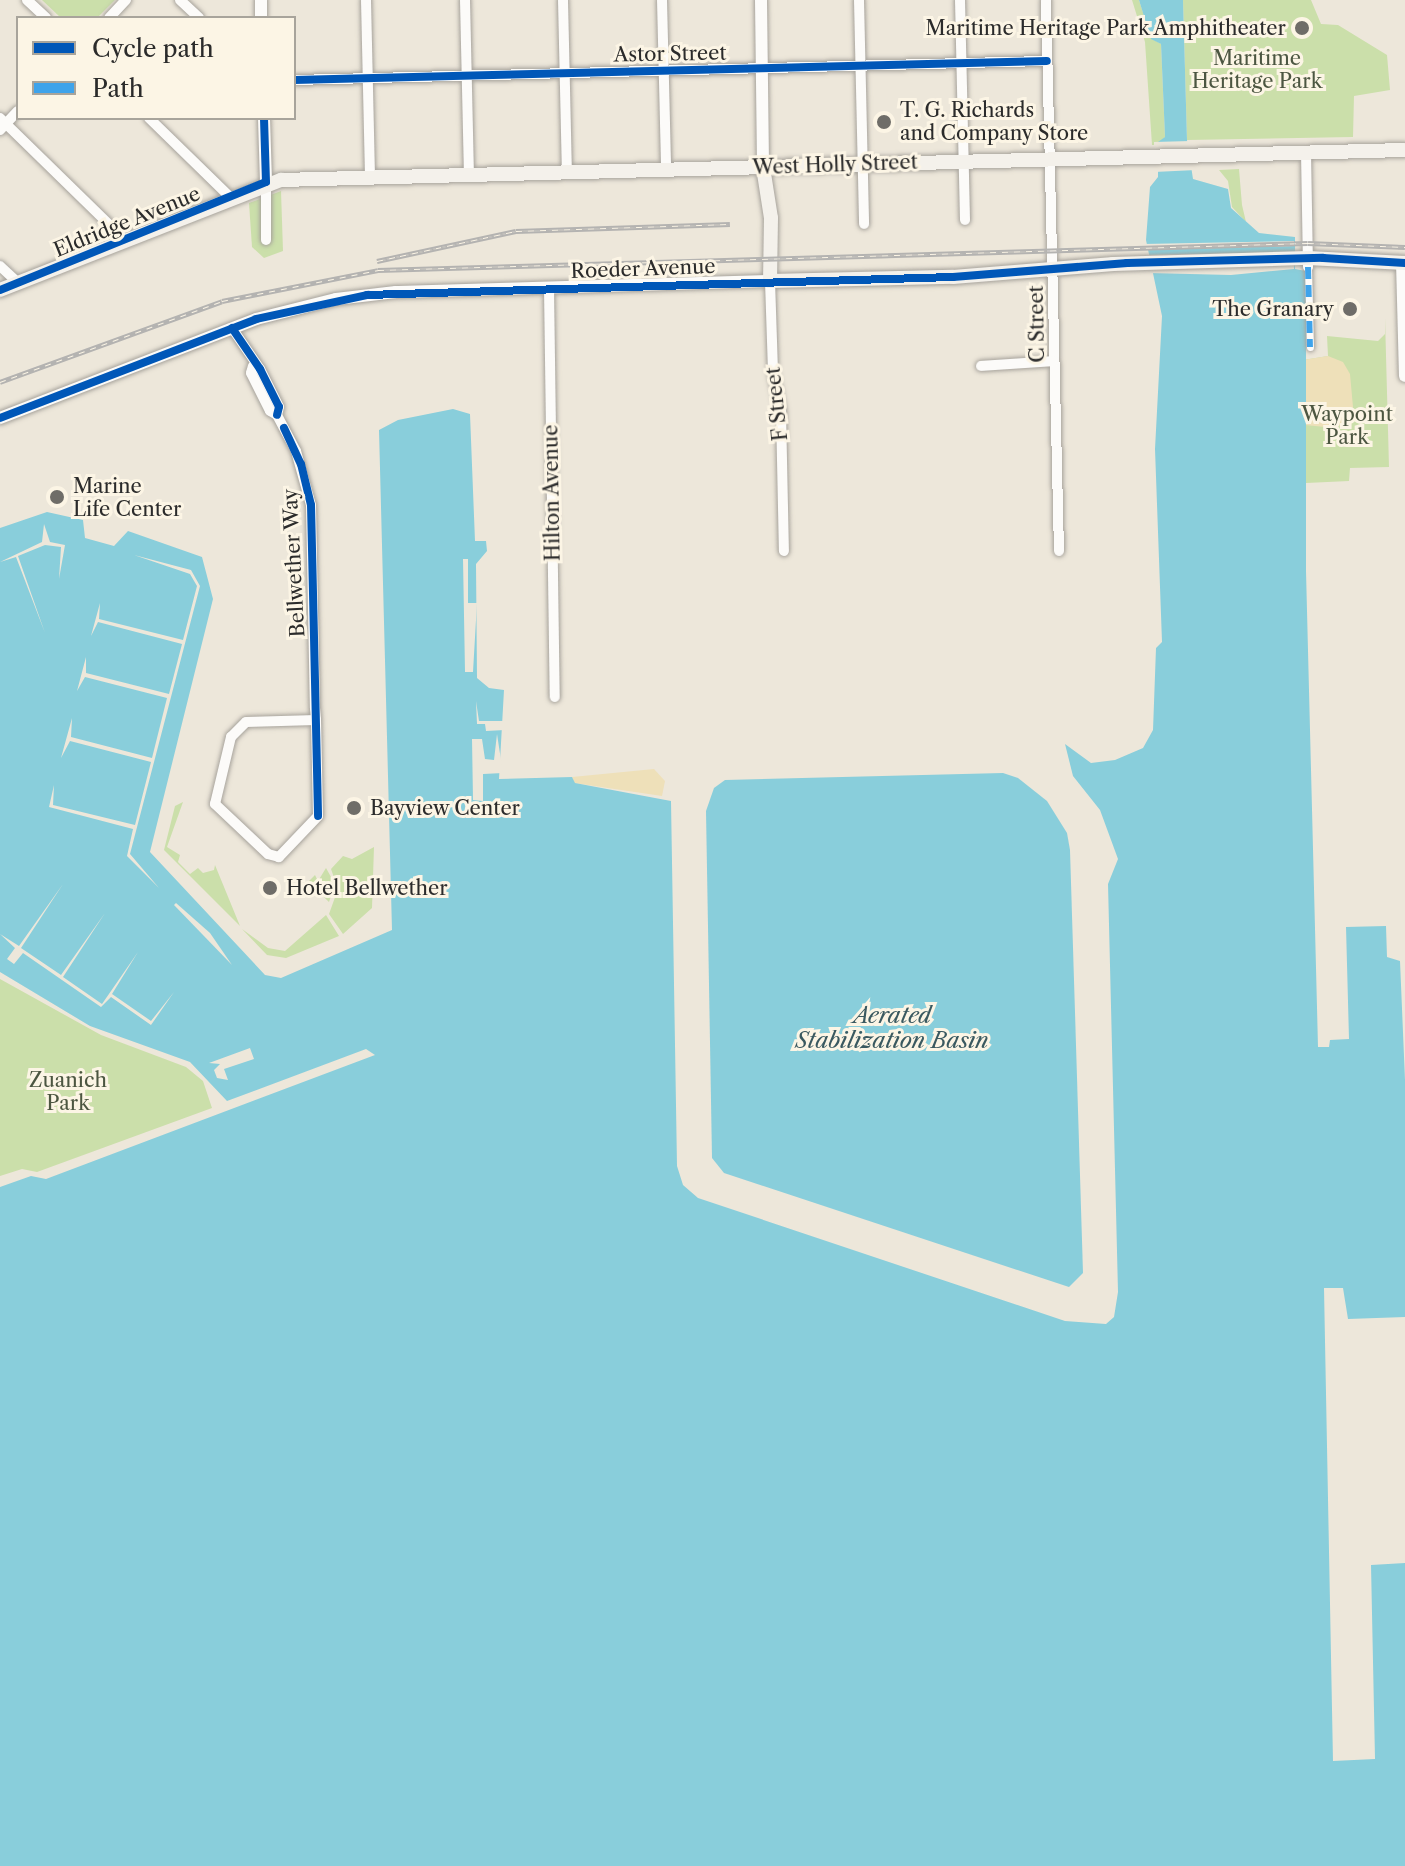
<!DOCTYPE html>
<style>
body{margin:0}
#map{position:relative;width:1405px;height:1866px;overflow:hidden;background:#ede7da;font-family:"Libre Caslon Text",serif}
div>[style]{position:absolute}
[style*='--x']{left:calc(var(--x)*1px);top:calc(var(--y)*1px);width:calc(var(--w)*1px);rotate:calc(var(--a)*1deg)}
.green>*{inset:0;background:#cbdfaa}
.sand>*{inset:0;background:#eee0b9}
.water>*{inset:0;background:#89cedb}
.pier>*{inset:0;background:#ede7da}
.roads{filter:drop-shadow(0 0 2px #a7a39c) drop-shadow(0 0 2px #a7a39c)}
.pedestrian>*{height:7px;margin:-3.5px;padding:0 3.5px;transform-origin:3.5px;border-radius:3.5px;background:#fcfbf9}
.minor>*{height:10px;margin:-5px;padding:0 5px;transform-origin:5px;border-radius:5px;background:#fcfbf9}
.tertiary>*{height:12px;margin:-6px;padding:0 6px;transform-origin:6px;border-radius:6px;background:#fcfbf9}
.secondary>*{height:14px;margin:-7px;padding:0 7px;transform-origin:7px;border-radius:7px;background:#f4f1eb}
.rail>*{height:5px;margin-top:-2.5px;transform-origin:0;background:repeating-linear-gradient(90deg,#fcf5e5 0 6px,#b4b3b1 0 12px);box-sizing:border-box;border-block:2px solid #b4b3b1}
.quiet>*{height:6px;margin-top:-3px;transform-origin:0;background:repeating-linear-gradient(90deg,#3ea3eb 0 12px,transparent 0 18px)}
.cycleway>*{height:8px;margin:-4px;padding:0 4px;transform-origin:4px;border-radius:4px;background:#0057b8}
.dots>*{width:22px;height:22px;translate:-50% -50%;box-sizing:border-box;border:4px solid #fcf5e5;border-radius:50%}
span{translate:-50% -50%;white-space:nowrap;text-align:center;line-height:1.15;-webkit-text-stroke:6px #fcf5e5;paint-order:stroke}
.poi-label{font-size:20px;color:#2b2b2b}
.right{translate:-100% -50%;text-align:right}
.left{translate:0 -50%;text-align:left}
.street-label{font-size:20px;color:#2b2b2b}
.park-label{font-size:20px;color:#4c5641}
.water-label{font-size:22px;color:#3a5960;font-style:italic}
.legend{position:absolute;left:16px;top:16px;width:280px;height:104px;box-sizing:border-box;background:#fcf5e5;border:2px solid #a8a49b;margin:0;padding:10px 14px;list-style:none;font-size:24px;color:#2b2b2b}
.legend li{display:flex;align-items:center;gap:16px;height:40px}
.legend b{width:40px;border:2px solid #a8a49b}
</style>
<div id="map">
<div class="green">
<div style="clip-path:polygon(42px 0,115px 0,97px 18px,61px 18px)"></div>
<div style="clip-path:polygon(1132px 0,1139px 0,1151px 38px,1161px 44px,1165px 137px,1158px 145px,1152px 145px,1145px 42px)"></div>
<div style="clip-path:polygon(1183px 0,1311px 0,1321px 24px,1338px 25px,1387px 55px,1390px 90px,1354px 96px,1353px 137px,1187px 140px)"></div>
<div style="clip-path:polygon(1239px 169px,1242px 205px,1246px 222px,1232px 207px,1228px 181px,1219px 170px)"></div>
<div style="clip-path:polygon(281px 191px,283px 251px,264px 258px,252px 247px,249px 203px)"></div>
<div style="clip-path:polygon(1385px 318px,1389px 467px,1350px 468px,1349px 481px,1306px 483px,1303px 360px,1328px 356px,1327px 336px,1378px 341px,1385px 334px)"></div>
<div style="clip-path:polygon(183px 802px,167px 847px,180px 855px,178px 862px,190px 874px,198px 868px,203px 873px,214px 870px,215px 865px,240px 926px,164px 850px,175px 806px)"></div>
<div style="clip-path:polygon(374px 847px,372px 908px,343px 934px,329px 914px,338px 889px,331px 869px,343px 856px,352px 859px)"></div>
<div style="clip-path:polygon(326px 868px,335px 884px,329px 902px,308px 882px,315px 875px,318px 881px)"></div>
<div style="clip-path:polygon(326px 915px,339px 936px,286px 958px,267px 955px,242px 929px,268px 948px,285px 951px)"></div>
<div style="clip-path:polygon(0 979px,101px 1035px,186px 1067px,203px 1081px,212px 1108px,37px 1172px,22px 1169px,0 1176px)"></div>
</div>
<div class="sand">
<div style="clip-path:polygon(1328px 356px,1343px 362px,1350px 374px,1353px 407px,1349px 420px,1335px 428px,1305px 425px,1303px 360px)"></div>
<div style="clip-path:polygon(654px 769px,665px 781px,662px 796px,574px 783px,572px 777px)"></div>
</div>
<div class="water">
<div style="clip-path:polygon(1139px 0,1183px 0,1187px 140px,1193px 179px,1228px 189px,1231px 208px,1259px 233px,1295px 237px,1295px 269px,1306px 271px,1306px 571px,1318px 1047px,1329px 1047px,1330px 1040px,1349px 1039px,1346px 927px,1386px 926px,1387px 957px,1400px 961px,1405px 1080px,1405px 1317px,1348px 1319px,1343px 1288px,1324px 1288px,1333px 1761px,1375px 1759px,1371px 1565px,1405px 1563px,1405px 1866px,0 1866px,0 1187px,31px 1176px,46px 1179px,375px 1055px,366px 1049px,227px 1101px,190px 1062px,90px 1026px,0 972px,0 528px,47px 512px,83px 520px,85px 538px,114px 546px,128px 531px,202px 557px,213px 599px,150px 852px,265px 975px,281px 978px,392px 930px,379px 430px,398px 420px,453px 409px,470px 414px,475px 541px,486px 541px,487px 551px,476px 564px,477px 678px,489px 688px,504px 690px,499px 779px,572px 777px,575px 783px,671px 801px,677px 1166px,683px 1185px,698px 1198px,1065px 1321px,1106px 1324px,1114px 1317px,1118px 1292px,1108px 884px,1118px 859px,1100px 810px,1073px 776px,1065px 744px,1091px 763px,1115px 760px,1143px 748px,1153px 730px,1156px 648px,1162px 642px,1155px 449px,1162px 316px,1146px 240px,1150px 187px,1158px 177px,1158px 142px,1165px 137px,1161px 44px,1151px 39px)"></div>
<div style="clip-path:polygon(1003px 773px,1018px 778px,1047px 801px,1067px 833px,1070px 850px,1083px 1273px,1069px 1287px,724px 1173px,712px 1158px,706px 811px,714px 788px,725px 780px)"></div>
</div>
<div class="pier">
<div style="clip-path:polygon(1191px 141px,1196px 170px,1154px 172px,1154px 142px)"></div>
<div style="clip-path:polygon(1294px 241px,1294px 246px,1144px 250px,1143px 244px)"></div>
<div style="clip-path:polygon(1294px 252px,1294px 269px,1231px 275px,1149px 273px,1145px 255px)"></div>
<div style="clip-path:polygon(44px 524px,50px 542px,65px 545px,59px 579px,61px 547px,45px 545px,18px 556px,45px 633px,16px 557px,0 562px,42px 542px)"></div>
<div style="clip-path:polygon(134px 555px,191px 570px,200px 586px,130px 854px,159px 888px,127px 856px,133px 829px,49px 807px,54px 785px,53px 805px,135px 825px,151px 762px,70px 741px,61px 758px,72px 718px,71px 737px,152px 758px,167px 698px,85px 677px,77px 691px,86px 657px,86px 673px,169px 694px,182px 644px,98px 622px,91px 636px,100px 603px,99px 619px,183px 640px,197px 586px,190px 574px)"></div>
<div style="clip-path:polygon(463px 559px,468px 559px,468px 603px,477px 603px,473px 672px,465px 672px)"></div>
<div style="clip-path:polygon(476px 701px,479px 721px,505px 721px,505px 730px,486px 731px,485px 724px,477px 724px)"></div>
<div style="clip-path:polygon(497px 734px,503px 773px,483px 774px,483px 801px,473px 800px,472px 739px,482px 739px,485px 759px,494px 760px)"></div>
<div style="clip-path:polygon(63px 884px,21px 948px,61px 975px,105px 913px,63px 977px,102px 1004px,138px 952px,112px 994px,151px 1021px,174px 992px,151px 1025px,111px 997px,101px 1007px,23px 953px,14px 964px,7px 959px,15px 948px,0 934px,19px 946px)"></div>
<div style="clip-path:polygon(176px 903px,210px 933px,232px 965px,174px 905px)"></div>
<div style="clip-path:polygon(250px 1048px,254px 1059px,224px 1069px,228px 1080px,217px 1078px,214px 1070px,220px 1064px,209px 1063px)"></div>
</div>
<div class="roads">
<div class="pedestrian">
<div style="--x:1308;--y:267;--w:80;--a:88.6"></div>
</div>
<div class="minor">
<div style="--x:27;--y:0;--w:26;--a:43"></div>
<div style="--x:180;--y:0;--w:26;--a:43"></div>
<div style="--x:366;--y:0;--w:177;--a:88.7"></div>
<div style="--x:465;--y:0;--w:175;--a:88.7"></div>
<div style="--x:563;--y:0;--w:172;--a:88.7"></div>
<div style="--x:662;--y:0;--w:169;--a:88.6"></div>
<div style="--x:859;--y:0;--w:224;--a:88.7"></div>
<div style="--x:960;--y:0;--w:220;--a:88.7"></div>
<div style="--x:1046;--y:0;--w:551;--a:88.65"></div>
<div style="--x:109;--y:18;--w:25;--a:-47"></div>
<div style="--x:294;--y:80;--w:753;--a:-1.45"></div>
<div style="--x:0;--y:118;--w:175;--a:44.3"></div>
<div style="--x:149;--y:118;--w:113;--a:44.3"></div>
<div style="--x:0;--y:130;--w:26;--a:-47"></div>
<div style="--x:1306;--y:152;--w:115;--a:89"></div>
<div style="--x:266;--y:240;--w:58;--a:-90"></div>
<div style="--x:0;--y:266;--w:25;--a:43"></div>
<div style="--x:770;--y:281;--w:90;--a:88.1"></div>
<div style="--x:773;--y:371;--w:42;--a:79"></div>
<div style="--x:781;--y:412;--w:139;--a:88.8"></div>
<div style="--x:549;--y:288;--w:409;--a:89.2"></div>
<div style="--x:232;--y:328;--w:50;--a:55.7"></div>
<div style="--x:260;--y:369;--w:42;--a:63.4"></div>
<div style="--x:279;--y:407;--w:8;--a:104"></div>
<div style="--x:253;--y:366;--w:7;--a:106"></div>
<div style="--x:251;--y:373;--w:42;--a:63.4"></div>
<div style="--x:270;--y:411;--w:8;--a:30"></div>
<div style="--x:277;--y:415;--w:41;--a:62.2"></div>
<div style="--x:296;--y:451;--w:56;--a:74.5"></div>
<div style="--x:311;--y:505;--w:203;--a:88.9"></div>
<div style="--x:315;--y:708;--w:12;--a:85"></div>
<div style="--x:316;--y:720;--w:96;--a:88.8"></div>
<div style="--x:318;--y:816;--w:57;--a:133.6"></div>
<div style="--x:279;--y:857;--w:11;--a:-165"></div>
<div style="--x:268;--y:854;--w:73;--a:-136.7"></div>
<div style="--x:215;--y:804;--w:69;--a:-76.6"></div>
<div style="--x:231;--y:737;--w:21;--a:-45"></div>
<div style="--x:246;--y:722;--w:70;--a:-1.6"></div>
<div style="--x:981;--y:366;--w:73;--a:-3.9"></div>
</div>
<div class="tertiary">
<div style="--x:261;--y:0;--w:18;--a:90"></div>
<div style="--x:761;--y:0;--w:167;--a:89.3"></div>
<div style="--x:264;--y:118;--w:64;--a:88.2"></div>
<div style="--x:1402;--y:262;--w:114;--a:88.5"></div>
<div style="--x:0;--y:418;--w:274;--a:-21.1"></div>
<div style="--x:256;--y:319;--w:82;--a:-14"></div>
<div style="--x:336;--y:299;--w:60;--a:-6.7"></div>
<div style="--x:396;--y:292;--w:374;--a:-1.7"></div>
</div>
<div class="secondary">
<div style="--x:763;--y:167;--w:52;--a:81.1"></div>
<div style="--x:771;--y:218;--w:63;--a:90.9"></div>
<div style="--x:770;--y:281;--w:183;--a:-1.3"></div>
<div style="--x:953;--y:277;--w:161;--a:-4.6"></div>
<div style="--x:1113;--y:264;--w:195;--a:-1.8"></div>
<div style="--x:1308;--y:258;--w:97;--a:3"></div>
<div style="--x:0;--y:290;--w:302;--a:-21.4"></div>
<div style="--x:281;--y:180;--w:1124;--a:-1.53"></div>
</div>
</div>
<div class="rail">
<div style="--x:377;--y:261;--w:142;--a:-12.2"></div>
<div style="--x:516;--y:231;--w:214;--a:-1.9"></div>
<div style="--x:0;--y:382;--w:236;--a:-20"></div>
<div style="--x:222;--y:301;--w:159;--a:-11.2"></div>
<div style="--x:378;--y:270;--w:930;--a:-1.66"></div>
<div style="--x:1308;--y:243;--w:97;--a:2.4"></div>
</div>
<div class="quiet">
<div style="--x:1308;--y:267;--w:80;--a:88.6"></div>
</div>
<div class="cycleway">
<div style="--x:294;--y:80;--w:753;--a:-1.45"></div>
<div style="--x:0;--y:290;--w:287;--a:-22.1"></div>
<div style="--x:266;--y:182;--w:64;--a:-91.8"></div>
<div style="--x:232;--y:328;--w:50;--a:55.7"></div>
<div style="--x:260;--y:369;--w:42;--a:63.4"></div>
<div style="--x:279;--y:407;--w:8;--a:104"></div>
<div style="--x:0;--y:418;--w:274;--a:-21.1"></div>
<div style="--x:256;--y:319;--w:114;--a:-12.2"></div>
<div style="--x:367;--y:295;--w:586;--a:-1.76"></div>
<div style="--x:953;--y:277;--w:175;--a:-4.6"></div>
<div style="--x:1127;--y:263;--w:196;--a:-1.5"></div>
<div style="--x:1323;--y:258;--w:82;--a:3.5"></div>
<div style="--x:284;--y:428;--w:40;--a:65"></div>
<div style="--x:301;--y:464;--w:42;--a:76.3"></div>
<div style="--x:311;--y:505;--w:311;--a:88.7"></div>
</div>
<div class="dots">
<div style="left:1302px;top:28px;background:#6f6d68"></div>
<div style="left:884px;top:122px;background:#6f6d68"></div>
<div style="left:1350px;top:309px;background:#6f6d68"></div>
<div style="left:57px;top:497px;background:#6f6d68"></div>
<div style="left:354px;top:808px;background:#6f6d68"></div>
<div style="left:270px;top:888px;background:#6f6d68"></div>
</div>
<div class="poi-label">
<span class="right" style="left:1286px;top:28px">Maritime Heritage Park Amphitheater</span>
<span class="left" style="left:900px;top:122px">T. G. Richards<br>and Company Store</span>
<span class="right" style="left:1334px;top:309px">The Granary</span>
<span class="left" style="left:73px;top:498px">Marine<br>Life Center</span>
<span class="left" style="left:370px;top:808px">Bayview Center</span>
<span class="left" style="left:286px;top:888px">Hotel Bellwether</span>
</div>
<div class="street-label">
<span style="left:670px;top:54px;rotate:-1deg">Astor Street</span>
<span style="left:835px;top:165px;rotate:-2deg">West Holly Street</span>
<span style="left:127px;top:222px;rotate:-22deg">Eldridge Avenue</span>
<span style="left:643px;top:269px;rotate:-2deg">Roeder Avenue</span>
<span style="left:1037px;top:324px;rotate:-91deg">C Street</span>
<span style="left:777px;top:404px;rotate:-96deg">F Street</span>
<span style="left:552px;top:493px;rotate:-91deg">Hilton Avenue</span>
<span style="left:294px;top:563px;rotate:-93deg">Bellwether Way</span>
</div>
<div class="park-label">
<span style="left:1257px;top:70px">Maritime<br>Heritage Park</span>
<span style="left:1347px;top:426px">Waypoint<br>Park</span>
<span style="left:68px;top:1092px">Zuanich<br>Park</span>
</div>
<div class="water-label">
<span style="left:892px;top:1028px">Aerated<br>Stabilization Basin</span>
</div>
<ul class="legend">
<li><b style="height:10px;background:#0057b8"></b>Cycle path</li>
<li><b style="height:10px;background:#3ea3eb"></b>Path</li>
</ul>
</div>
